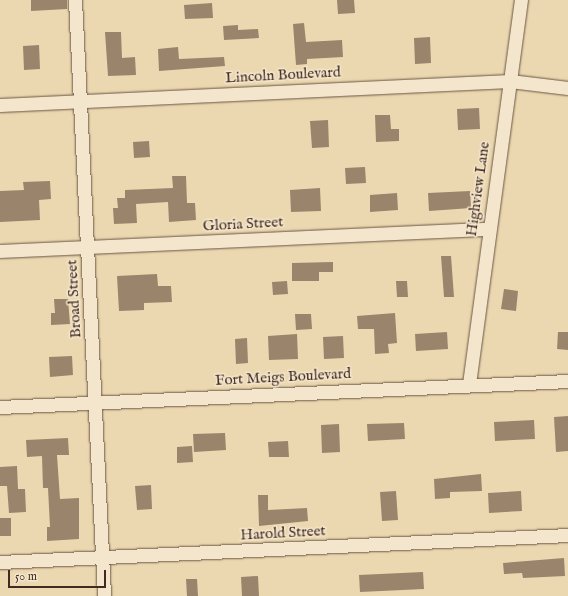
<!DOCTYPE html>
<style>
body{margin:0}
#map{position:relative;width:568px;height:596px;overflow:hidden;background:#ecd8b0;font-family:"IM FELL English",serif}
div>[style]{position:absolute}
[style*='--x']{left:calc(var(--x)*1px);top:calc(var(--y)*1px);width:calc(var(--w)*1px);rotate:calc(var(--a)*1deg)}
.building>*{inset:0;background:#9a846c}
.roads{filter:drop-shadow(0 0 1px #6c5646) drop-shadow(0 0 1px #6c5646)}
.minor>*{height:13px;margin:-6.5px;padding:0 6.5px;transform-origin:6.5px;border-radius:6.5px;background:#f3e6cc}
span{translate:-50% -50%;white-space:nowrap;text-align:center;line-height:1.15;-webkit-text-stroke:3px #f3e6cc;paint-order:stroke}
.street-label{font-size:15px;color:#422a22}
.scale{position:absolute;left:8px;top:570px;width:98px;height:18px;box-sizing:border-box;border:2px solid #422a22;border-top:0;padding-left:5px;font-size:12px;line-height:14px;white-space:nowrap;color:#422a22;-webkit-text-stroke:3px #f3e6cc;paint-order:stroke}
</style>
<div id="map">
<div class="building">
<div style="clip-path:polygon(31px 0,67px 0,67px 9px,31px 11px)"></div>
<div style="clip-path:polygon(337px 0,354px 0,355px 13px,338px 14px)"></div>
<div style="clip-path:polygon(212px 3px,213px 18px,185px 19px,184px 5px)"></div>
<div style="clip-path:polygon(304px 23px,306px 42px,342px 40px,343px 57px,307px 59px,307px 64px,296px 65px,293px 24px)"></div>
<div style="clip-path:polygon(238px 25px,238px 30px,258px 29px,259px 38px,224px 40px,223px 26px)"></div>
<div style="clip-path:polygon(105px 32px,121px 32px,122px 58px,135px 57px,136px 75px,108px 76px)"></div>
<div style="clip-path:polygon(430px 37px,431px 63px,415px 64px,414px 38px)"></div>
<div style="clip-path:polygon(39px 45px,40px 69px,24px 70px,23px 46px)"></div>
<div style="clip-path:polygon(178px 47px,179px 59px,224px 57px,225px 66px,159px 71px,158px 49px)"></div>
<div style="clip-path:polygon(479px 108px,480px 129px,458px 130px,457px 109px)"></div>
<div style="clip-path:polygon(375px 115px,390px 115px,391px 129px,399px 129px,399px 141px,376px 142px)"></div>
<div style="clip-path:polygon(328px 120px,329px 147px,312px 148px,310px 121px)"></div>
<div style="clip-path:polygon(149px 141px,150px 157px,134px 158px,133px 142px)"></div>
<div style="clip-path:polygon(365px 167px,366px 183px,346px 184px,345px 168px)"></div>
<div style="clip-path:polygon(172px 176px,186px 176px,187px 203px,195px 203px,196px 220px,169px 222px,168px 202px,136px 204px,137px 223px,114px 224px,113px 208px,118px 208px,117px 198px,125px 198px,125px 190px,173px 188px)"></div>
<div style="clip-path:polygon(50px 181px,51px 199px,39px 200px,40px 220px,0 222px,0 191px,24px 190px,23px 182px)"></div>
<div style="clip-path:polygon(320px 188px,321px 211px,291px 212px,290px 190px)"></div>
<div style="clip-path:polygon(470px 191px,471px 208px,429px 211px,428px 193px)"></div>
<div style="clip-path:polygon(397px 193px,398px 210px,370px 212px,370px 195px)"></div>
<div style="clip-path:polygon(441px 256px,451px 256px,454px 297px,444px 297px)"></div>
<div style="clip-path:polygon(333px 262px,333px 272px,319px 272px,319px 281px,292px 281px,292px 263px)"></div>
<div style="clip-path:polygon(157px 274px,158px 286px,171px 286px,172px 302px,144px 303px,144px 310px,119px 311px,117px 276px)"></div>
<div style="clip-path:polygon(287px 281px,288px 294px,273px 295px,272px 282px)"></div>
<div style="clip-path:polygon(396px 281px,407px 281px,408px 297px,397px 297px)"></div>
<div style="clip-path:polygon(504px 289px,518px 291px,516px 311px,501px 309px)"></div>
<div style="clip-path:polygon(54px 299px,68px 299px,70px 324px,51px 325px,51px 313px,55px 313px)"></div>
<div style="clip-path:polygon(395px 313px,397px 343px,388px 344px,389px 353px,375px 354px,374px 329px,358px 329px,357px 316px)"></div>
<div style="clip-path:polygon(295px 314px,311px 314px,312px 329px,296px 330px)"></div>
<div style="clip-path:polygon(447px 332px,448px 349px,416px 351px,415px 334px)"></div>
<div style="clip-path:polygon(558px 332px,568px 332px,568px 350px,557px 349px)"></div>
<div style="clip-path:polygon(297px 334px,298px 359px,269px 360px,268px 336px)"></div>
<div style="clip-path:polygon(343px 336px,344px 358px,324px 359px,323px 337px)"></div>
<div style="clip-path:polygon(247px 338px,248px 363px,236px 364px,235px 339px)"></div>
<div style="clip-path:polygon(72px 356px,73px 375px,50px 377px,49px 357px)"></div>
<div style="clip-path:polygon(568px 416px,568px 451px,556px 452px,554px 417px)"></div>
<div style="clip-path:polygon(534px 420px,535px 439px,495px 441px,494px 422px)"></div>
<div style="clip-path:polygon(404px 423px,405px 439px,368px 441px,367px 424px)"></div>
<div style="clip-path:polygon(339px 424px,340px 452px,322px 453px,321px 425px)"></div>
<div style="clip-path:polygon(225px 433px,226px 450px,194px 452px,193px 434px)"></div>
<div style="clip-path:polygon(68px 438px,69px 455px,57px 455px,60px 499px,79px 498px,79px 539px,47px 541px,47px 527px,50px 527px,48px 488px,43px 488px,42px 456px,27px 457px,26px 440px)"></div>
<div style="clip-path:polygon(288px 441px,289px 457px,269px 457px,268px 442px)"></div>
<div style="clip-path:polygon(192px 446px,193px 462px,177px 463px,177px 447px)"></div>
<div style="clip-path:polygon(17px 466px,18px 489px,25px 489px,26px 512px,9px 513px,7px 486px,0 486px,0 467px)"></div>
<div style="clip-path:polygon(481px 474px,482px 491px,450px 492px,450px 498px,435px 499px,434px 479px)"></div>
<div style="clip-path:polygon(151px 485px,152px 509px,137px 510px,135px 486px)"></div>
<div style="clip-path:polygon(396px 491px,398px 520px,382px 521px,380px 492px)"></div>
<div style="clip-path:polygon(521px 491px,522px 511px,489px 513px,488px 493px)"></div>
<div style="clip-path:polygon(258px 495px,268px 495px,268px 510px,307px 508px,308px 521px,259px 526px)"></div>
<div style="clip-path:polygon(0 518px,11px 518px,11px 536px,0 536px)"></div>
<div style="clip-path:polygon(564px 558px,565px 576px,523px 578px,522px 573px,504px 574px,503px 563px)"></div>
<div style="clip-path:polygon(423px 572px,424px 589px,360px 592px,359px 575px)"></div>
<div style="clip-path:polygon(258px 576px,259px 596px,242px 596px,241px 577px)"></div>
<div style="clip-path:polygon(186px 579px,197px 579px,198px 596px,187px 596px)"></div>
</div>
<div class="roads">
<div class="minor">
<div style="--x:75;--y:0;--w:597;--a:87.21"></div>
<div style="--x:0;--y:105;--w:511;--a:-2.69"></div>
<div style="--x:510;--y:81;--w:58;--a:6.9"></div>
<div style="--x:0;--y:251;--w:488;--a:-2.6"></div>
<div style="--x:469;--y:384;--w:388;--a:-82.3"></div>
<div style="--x:0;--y:407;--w:569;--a:-2.62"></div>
<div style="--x:0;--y:562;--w:569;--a:-2.72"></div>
</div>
</div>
<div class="street-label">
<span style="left:283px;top:75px;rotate:-3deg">Lincoln Boulevard</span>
<span style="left:478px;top:189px;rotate:-82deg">Highview Lane</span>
<span style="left:243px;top:224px;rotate:-3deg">Gloria Street</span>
<span style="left:74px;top:299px;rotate:-93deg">Broad Street</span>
<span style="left:283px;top:377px;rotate:-3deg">Fort Meigs Boulevard</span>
<span style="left:283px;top:533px;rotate:-3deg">Harold Street</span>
</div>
<div class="scale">50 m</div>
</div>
